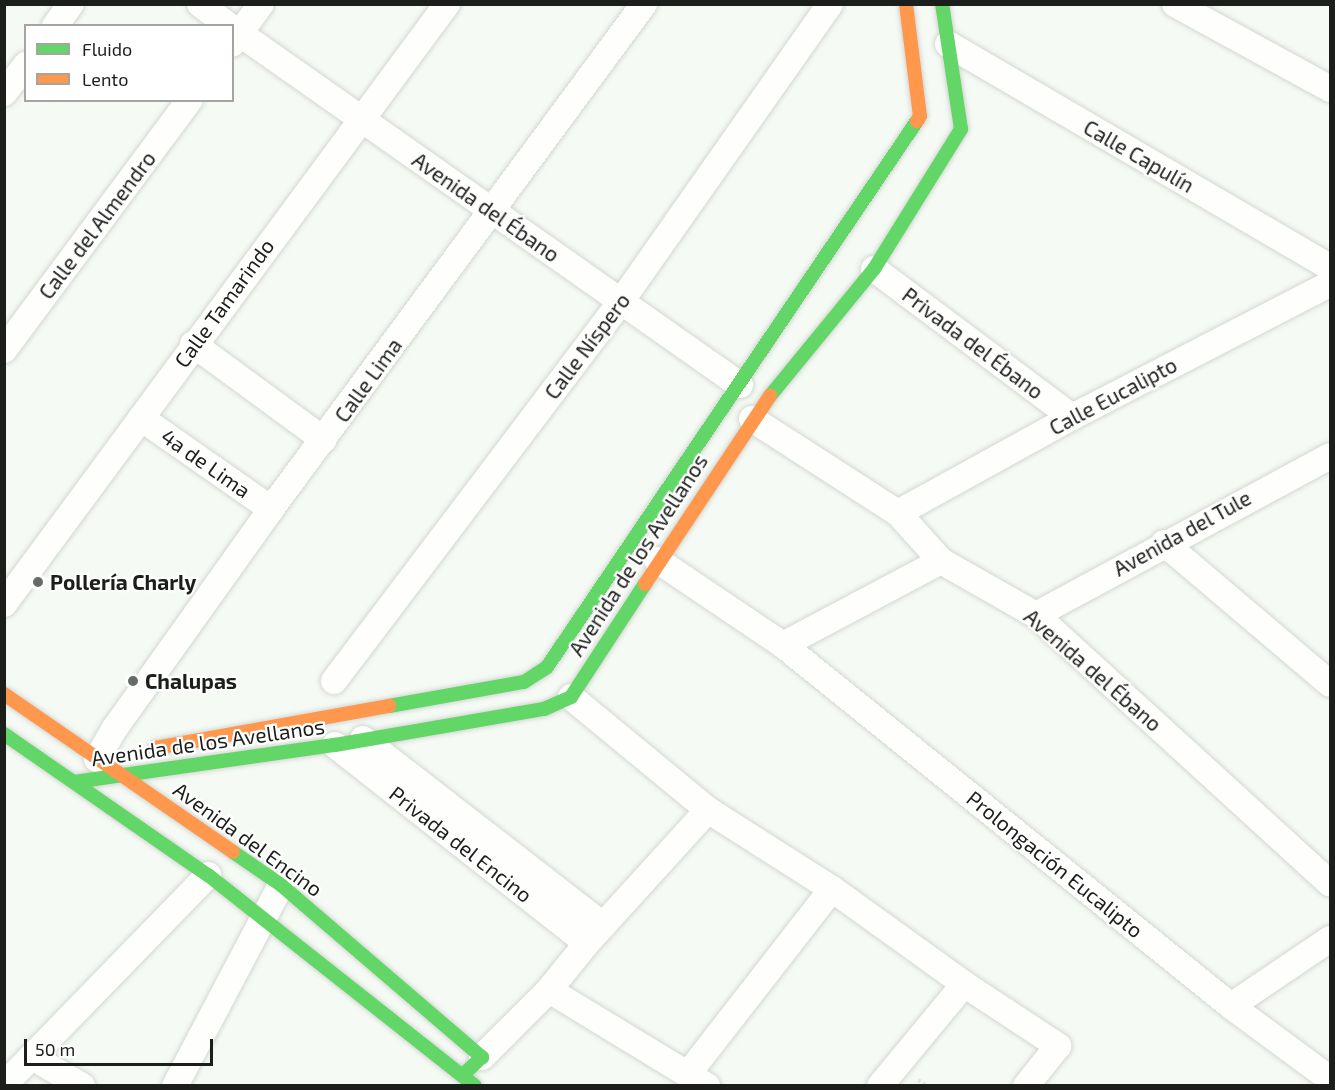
<!DOCTYPE html>
<meta charset="utf-8">
<style>
body{margin:0}
#map{position:relative;width:1335px;height:1090px;overflow:hidden;background:#f5faf4;font-family:"Exo 2",sans-serif}
div>[style]{position:absolute}
[style*='--x']{left:calc(var(--x)*1px);top:calc(var(--y)*1px);width:calc(var(--w)*1px);rotate:calc(var(--a)*1deg)}
.path>*{height:4px;margin-top:-2px;transform-origin:0;background:repeating-linear-gradient(90deg,#e3e5e3 0 3px,transparent 0 6px)}
.roads{filter:drop-shadow(0 0 2px #d3d7d2) drop-shadow(0 0 2px #d3d7d2)}
.street>*{height:26px;margin:-13px;padding:0 13px;transform-origin:13px;border-radius:13px;background:#fefefd}
.fast>*{height:14px;margin:-7px;padding:0 7px;transform-origin:7px;border-radius:7px;background:#63d668}
.slow>*{height:14px;margin:-7px;padding:0 7px;transform-origin:7px;border-radius:7px;background:#ff974d}
.dots>*{width:16px;height:16px;translate:-50% -50%;box-sizing:border-box;border:3px solid #fff;border-radius:50%}
span{translate:-50% -50%;white-space:nowrap;text-align:center;line-height:1.15;-webkit-text-stroke:4.5px #fff;paint-order:stroke}
.street-label{font-size:21px;color:#1b1e1a}
.poi-label{font-size:21px;color:#1b1e1a;font-weight:700}
.left{translate:0 -50%;text-align:left}
.frame{position:absolute;inset:0;border:6px solid #1b1e1a;pointer-events:none}
.legend{position:absolute;left:24px;top:24px;width:210px;height:78px;box-sizing:border-box;background:#fff;border:2px solid #a4a5a3;margin:0;padding:8px 10px;list-style:none;font-size:18px;color:#1b1e1a}
.legend li{display:flex;align-items:center;gap:12px;height:30px}
.legend b{width:30px;border:2px solid #a4a5a3}
.scale{position:absolute;left:24px;top:1039px;width:189px;height:27px;box-sizing:border-box;border:3px solid #1b1e1a;border-top:0;padding-left:8px;font-size:18px;line-height:21px;white-space:nowrap;color:#1b1e1a;-webkit-text-stroke:4px #fff;paint-order:stroke}
</style>
<div id="map">
<div class="path">
<div style="--x:918;--y:1080;--w:12;--a:31"></div>
</div>
<div class="roads">
<div class="street">
<div style="--x:200;--y:4;--w:36;--a:37"></div>
<div style="--x:1175;--y:4;--w:177;--a:28.7"></div>
<div style="--x:55;--y:26;--w:27;--a:-54"></div>
<div style="--x:232;--y:28;--w:621;--a:35.1"></div>
<div style="--x:232;--y:44;--w:49;--a:-54.1"></div>
<div style="--x:948;--y:44;--w:442;--a:30.3"></div>
<div style="--x:4;--y:93;--w:36;--a:-52"></div>
<div style="--x:874;--y:269;--w:247;--a:36.8"></div>
<div style="--x:193;--y:344;--w:162;--a:36.2"></div>
<div style="--x:4;--y:350;--w:312;--a:-53.4"></div>
<div style="--x:141;--y:418;--w:159;--a:35"></div>
<div style="--x:752;--y:419;--w:174;--a:32.8"></div>
<div style="--x:898;--y:513;--w:64;--a:48.1"></div>
<div style="--x:941;--y:561;--w:109;--a:29.6"></div>
<div style="--x:1036;--y:615;--w:398;--a:42.4"></div>
<div style="--x:898;--y:513;--w:199;--a:-28.9"></div>
<div style="--x:1072;--y:417;--w:290;--a:-27.3"></div>
<div style="--x:1164;--y:543;--w:218;--a:40.3"></div>
<div style="--x:657;--y:560;--w:152;--a:34"></div>
<div style="--x:783;--y:645;--w:575;--a:38.86"></div>
<div style="--x:1231;--y:1006;--w:123;--a:36.4"></div>
<div style="--x:4;--y:604;--w:746;--a:-53.56"></div>
<div style="--x:1036;--y:615;--w:334;--a:-28.4"></div>
<div style="--x:783;--y:645;--w:179;--a:-28"></div>
<div style="--x:334;--y:681;--w:474;--a:-52.9"></div>
<div style="--x:620;--y:303;--w:365;--a:-54.9"></div>
<div style="--x:571;--y:697;--w:178;--a:39.5"></div>
<div style="--x:708;--y:810;--w:147;--a:32.5"></div>
<div style="--x:832;--y:889;--w:163;--a:35.7"></div>
<div style="--x:964;--y:984;--w:113;--a:33.4"></div>
<div style="--x:1058;--y:1046;--w:51;--a:128.7"></div>
<div style="--x:363;--y:739;--w:304;--a:37.8"></div>
<div style="--x:335;--y:745;--w:320;--a:38.2"></div>
<div style="--x:97;--y:759;--w:36;--a:-60"></div>
<div style="--x:115;--y:728;--w:269;--a:-54.5"></div>
<div style="--x:271;--y:509;--w:628;--a:-53.55"></div>
<div style="--x:549;--y:990;--w:185;--a:31.3"></div>
<div style="--x:1231;--y:1006;--w:120;--a:-34.1"></div>
<div style="--x:32;--y:1057;--w:58;--a:30.1"></div>
<div style="--x:482;--y:1057;--w:95;--a:-45"></div>
<div style="--x:549;--y:990;--w:60;--a:-51"></div>
<div style="--x:587;--y:943;--w:180;--a:-47.7"></div>
<div style="--x:688;--y:1074;--w:234;--a:-52.1"></div>
<div style="--x:4;--y:1085;--w:293;--a:-45.8"></div>
<div style="--x:175;--y:1086;--w:227;--a:-62.2"></div>
<div style="--x:880;--y:1086;--w:132;--a:-50.5"></div>
</div>
<div class="fast">
<div style="--x:770;--y:396;--w:164;--a:-50.7"></div>
<div style="--x:874;--y:269;--w:165;--a:-58.1"></div>
<div style="--x:961;--y:129;--w:126;--a:-98.6"></div>
<div style="--x:389;--y:706;--w:137;--a:-10.1"></div>
<div style="--x:524;--y:682;--w:27;--a:-33"></div>
<div style="--x:547;--y:667;--w:660;--a:-55.88"></div>
<div style="--x:4;--y:734;--w:248;--a:34.7"></div>
<div style="--x:208;--y:875;--w:340;--a:38.3"></div>
<div style="--x:74;--y:782;--w:264;--a:-8.1"></div>
<div style="--x:335;--y:745;--w:212;--a:-9.8"></div>
<div style="--x:544;--y:709;--w:30;--a:-24"></div>
<div style="--x:571;--y:697;--w:135;--a:-56.8"></div>
<div style="--x:233;--y:852;--w:58;--a:34.5"></div>
<div style="--x:281;--y:885;--w:265;--a:40.6"></div>
<div style="--x:482;--y:1057;--w:25;--a:137"></div>
</div>
<div class="slow">
<div style="--x:906;--y:4;--w:113;--a:82.9"></div>
<div style="--x:920;--y:116;--w:6;--a:121"></div>
<div style="--x:645;--y:584;--w:226;--a:-56.4"></div>
<div style="--x:4;--y:694;--w:278;--a:34.6"></div>
<div style="--x:155;--y:748;--w:238;--a:-10.2"></div>
</div>
</div>
<div class="dots">
<div style="left:38px;top:582px;background:#676b66"></div>
<div style="left:133px;top:681px;background:#676b66"></div>
</div>
<div class="street-label">
<span style="left:1139px;top:156px;rotate:30deg">Calle Capulín</span>
<span style="left:486px;top:207px;rotate:35deg">Avenida del Ébano</span>
<span style="left:97px;top:225px;rotate:-53deg">Calle del Almendro</span>
<span style="left:224px;top:303px;rotate:-54deg">Calle Tamarindo</span>
<span style="left:973px;top:343px;rotate:37deg">Privada del Ébano</span>
<span style="left:587px;top:346px;rotate:-53deg">Calle Níspero</span>
<span style="left:368px;top:380px;rotate:-54deg">Calle Lima</span>
<span style="left:1113px;top:396px;rotate:-28deg">Calle Eucalipto</span>
<span style="left:206px;top:463px;rotate:35deg">4a de Lima</span>
<span style="left:1182px;top:533px;rotate:-29deg">Avenida del Tule</span>
<span style="left:638px;top:555px;rotate:-57deg">Avenida de los Avellanos</span>
<span style="left:1093px;top:670px;rotate:41deg">Avenida del Ébano</span>
<span style="left:208px;top:742px;rotate:-8deg">Avenida de los Avellanos</span>
<span style="left:248px;top:839px;rotate:36deg">Avenida del Encino</span>
<span style="left:461px;top:844px;rotate:38deg">Privada del Encino</span>
<span style="left:1055px;top:864px;rotate:39deg">Prolongación Eucalipto</span>
</div>
<div class="poi-label">
<span class="left" style="left:50px;top:582px">Pollería Charly</span>
<span class="left" style="left:145px;top:681px">Chalupas</span>
</div>
<div class="frame"></div>
<ul class="legend">
<li><b style="height:8px;background:#63d668"></b>Fluido</li>
<li><b style="height:8px;background:#ff974d"></b>Lento</li>
</ul>
<div class="scale">50 m</div>
</div>
